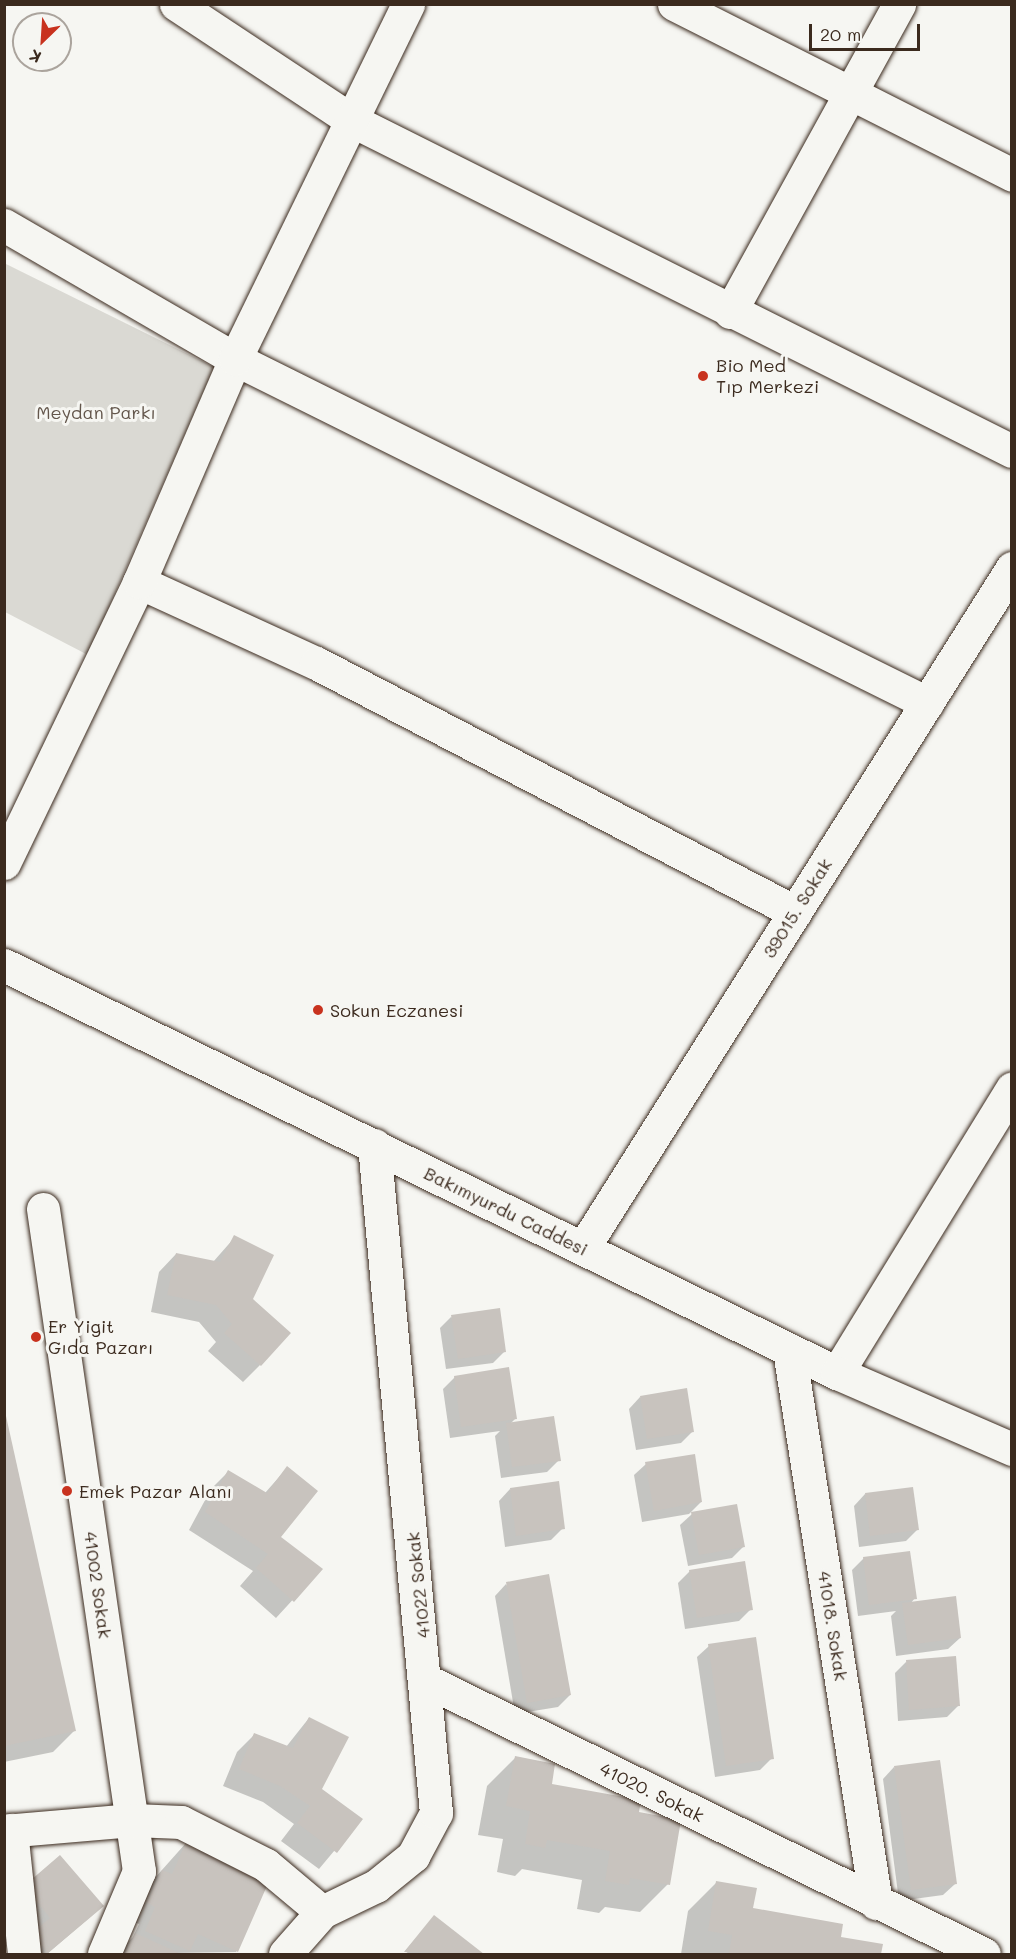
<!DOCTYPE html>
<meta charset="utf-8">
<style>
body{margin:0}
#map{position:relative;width:1016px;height:1959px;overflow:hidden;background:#f6f6f2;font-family:Mali,sans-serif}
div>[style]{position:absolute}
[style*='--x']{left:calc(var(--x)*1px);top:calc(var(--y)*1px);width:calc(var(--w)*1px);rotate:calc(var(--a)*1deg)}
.green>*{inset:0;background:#dad9d3}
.shadow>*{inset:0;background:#0003}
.building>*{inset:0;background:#c8c3be}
.roads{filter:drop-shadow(0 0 2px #3b2a1e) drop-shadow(0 0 2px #3b2a1e)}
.minor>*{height:33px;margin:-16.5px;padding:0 16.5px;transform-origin:16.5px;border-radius:16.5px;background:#f6f6f2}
.major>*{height:33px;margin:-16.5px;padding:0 16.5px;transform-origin:16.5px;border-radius:16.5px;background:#f6f6f2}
.dots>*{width:16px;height:16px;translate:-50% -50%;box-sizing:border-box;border:3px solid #f6f6f2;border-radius:50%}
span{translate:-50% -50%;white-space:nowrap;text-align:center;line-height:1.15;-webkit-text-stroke:6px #f6f6f2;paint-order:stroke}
.poi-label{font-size:18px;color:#3b2a1e}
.left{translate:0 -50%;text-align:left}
.park-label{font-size:18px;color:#63564b}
.street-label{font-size:18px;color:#3b2a1e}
.frame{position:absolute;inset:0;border:6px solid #3b2a1e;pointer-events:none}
.north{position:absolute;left:12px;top:12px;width:60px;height:60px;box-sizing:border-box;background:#f6f6f2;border:2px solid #aba49d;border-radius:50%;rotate:205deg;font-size:16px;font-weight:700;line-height:24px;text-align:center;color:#3b2a1e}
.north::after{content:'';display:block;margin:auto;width:21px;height:27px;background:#c8321e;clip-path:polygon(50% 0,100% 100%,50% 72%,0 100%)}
.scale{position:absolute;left:809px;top:24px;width:111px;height:27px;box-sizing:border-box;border:3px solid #3b2a1e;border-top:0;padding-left:8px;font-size:18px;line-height:21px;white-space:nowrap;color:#3b2a1e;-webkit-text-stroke:4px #f6f6f2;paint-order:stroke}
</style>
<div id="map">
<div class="green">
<div style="clip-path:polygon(4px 263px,214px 367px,88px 655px,5px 612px)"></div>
</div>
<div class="shadow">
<div style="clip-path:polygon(235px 1237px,251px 1299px,260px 1365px,243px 1382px,208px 1351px,216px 1342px,199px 1322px,151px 1312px,159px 1272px,176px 1254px,213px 1262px)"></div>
<div style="clip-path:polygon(451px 1317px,505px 1351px,493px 1363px,446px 1369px,440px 1328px)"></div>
<div style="clip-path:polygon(455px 1377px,515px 1419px,510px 1424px,559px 1460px,547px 1472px,501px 1478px,495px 1436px,500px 1431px,450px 1438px,443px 1389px)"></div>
<div style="clip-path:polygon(640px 1397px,692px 1432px,681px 1443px,636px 1450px,629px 1409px)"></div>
<div style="clip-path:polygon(4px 1410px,75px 1730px,53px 1752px,4px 1762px)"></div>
<div style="clip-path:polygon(646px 1464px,701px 1502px,689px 1514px,642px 1522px,634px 1475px)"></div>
<div style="clip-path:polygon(287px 1468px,279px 1538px,321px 1569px,276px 1618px,240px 1586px,253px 1571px,189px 1530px,211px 1489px,228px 1472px,265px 1493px)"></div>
<div style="clip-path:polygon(510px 1489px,563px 1528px,551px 1540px,505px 1547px,499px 1501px)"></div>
<div style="clip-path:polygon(865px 1494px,918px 1529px,906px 1541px,859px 1547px,854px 1506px)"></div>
<div style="clip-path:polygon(692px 1514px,744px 1546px,732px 1558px,688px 1566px,680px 1525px)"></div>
<div style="clip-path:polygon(864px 1558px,915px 1598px,910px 1604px,960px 1638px,948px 1649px,896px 1656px,891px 1616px,896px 1611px,858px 1616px,852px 1570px)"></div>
<div style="clip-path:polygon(690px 1571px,751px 1609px,739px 1621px,685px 1629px,678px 1583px)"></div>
<div style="clip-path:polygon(506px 1584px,570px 1695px,558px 1707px,515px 1714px,495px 1596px)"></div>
<div style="clip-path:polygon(709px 1646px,772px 1758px,760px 1770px,715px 1777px,697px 1657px)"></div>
<div style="clip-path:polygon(906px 1662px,959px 1705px,947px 1717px,898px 1721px,895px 1673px)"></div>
<div style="clip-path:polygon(309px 1718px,321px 1790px,360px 1820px,319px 1869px,281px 1841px,294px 1824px,263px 1802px,223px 1786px,237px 1752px,254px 1735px,286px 1747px)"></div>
<div style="clip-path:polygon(515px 1758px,668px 1884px,640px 1912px,605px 1907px,599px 1913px,577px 1909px,582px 1880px,522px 1869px,515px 1876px,497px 1872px,503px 1839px,478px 1835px,487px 1786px)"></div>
<div style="clip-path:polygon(894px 1767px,955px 1884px,943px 1895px,899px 1901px,883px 1779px)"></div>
<div style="clip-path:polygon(186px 1843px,268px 1880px,236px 1952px,116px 1954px,133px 1937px,139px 1924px,131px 1921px,145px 1889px)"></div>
<div style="clip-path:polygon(717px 1882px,751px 1909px,839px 1938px,881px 1945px,879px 1954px,681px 1954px,688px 1911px)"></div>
<div style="clip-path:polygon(25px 1888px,90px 1917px,47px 1954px,28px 1954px,13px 1899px)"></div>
<div style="clip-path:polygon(434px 1917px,481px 1954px,409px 1954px,405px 1951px)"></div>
</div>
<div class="building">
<div style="clip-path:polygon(234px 1235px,274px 1255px,253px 1299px,291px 1333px,261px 1366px,224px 1333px,232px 1324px,216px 1305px,167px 1295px,176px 1253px,220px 1262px)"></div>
<div style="clip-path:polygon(500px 1308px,506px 1352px,458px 1359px,451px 1315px)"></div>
<div style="clip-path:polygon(509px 1367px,517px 1419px,461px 1427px,454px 1376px)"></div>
<div style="clip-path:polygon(687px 1388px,694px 1432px,647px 1439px,640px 1396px)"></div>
<div style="clip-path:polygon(4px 1407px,76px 1731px,4px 1746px)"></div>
<div style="clip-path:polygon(554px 1416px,561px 1461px,512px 1467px,506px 1423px)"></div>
<div style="clip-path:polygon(695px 1454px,702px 1502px,654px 1511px,645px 1462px)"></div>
<div style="clip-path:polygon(287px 1466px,318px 1491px,281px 1537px,323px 1569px,294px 1602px,256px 1568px,268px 1554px,205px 1512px,228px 1470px,267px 1493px)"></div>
<div style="clip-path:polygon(559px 1481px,565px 1529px,516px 1536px,510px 1488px)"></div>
<div style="clip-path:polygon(913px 1487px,919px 1530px,870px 1536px,865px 1493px)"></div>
<div style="clip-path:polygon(737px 1504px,745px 1547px,699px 1555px,691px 1512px)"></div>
<div style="clip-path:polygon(910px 1551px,917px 1599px,869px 1605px,863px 1557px)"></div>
<div style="clip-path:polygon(745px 1561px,753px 1610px,697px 1618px,689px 1570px)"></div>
<div style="clip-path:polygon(549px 1574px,571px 1695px,527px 1703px,506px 1582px)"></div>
<div style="clip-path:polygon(956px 1596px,961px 1638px,908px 1645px,902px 1603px)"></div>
<div style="clip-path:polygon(756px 1637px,774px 1759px,726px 1766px,708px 1644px)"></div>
<div style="clip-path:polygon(956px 1656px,960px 1706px,909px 1710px,906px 1660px)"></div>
<div style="clip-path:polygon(309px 1717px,349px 1737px,322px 1789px,363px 1819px,337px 1853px,297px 1823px,310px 1806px,280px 1786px,239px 1769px,254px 1733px,293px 1748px)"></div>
<div style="clip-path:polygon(515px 1756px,555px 1764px,552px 1784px,641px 1800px,639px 1812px,681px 1820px,670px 1885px,630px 1878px,629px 1885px,605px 1881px,610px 1851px,547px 1840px,545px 1848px,525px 1844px,530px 1811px,506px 1806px)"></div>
<div style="clip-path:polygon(940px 1760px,957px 1884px,911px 1890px,894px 1766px)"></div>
<div style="clip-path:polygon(186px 1842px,270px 1879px,238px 1952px,198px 1934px,190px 1951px,145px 1931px,155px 1907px,147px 1903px,162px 1870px,172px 1874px)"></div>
<div style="clip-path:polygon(60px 1855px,104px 1906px,48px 1953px,31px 1934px,50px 1918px,24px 1886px)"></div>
<div style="clip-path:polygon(716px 1881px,757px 1888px,753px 1908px,843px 1924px,841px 1937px,883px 1944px,881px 1954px,729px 1954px,732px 1935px,708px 1931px)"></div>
<div style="clip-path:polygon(434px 1915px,484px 1954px,404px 1952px)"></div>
<div style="clip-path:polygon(135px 1933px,181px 1954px,125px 1954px)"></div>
</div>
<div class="roads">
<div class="minor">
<div style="--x:176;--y:4;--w:210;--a:33.5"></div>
<div style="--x:351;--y:120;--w:739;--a:26.6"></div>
<div style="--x:674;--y:4;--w:379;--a:26.8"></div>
<div style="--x:4;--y:225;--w:267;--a:30.1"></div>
<div style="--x:235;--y:359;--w:773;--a:26.43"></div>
<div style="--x:730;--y:312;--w:351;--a:-61.2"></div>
<div style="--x:139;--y:582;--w:195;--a:24.6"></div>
<div style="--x:316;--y:663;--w:540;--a:27.47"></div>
<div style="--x:43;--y:1209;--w:669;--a:81.75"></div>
<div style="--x:139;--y:1871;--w:90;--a:112.9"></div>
<div style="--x:583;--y:1248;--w:804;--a:-57.75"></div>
<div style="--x:789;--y:1350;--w:560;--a:81.06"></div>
<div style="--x:837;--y:1373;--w:334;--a:-58.4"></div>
<div style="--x:427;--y:1681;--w:620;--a:26.11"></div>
<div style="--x:11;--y:1830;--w:125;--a:84"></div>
<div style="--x:4;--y:1831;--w:129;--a:-4.9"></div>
<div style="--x:133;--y:1820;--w:48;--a:2.4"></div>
<div style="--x:181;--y:1822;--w:95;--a:26.8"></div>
<div style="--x:266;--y:1865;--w:73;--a:40"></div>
<div style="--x:285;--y:1954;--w:56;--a:-48.6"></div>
<div style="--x:322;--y:1912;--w:60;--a:-25.7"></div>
<div style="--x:376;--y:1886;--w:48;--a:-39"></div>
<div style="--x:413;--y:1856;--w:49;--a:-61.9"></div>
<div style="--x:436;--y:1813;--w:671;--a:-95.3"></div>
</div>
<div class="major">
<div style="--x:4;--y:863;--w:312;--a:-64.3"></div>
<div style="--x:139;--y:582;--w:243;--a:-66.7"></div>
<div style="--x:235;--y:359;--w:395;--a:-64"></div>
<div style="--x:4;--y:965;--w:928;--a:26.1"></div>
<div style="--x:837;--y:1373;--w:191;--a:23.5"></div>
</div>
</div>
<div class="dots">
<div style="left:703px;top:376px;background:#c8321e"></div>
<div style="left:318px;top:1010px;background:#c8321e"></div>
<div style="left:36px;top:1337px;background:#c8321e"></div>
<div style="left:67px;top:1491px;background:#c8321e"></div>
</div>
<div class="poi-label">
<span class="left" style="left:716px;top:376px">Bio Med<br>Tıp Merkezi</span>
<span class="left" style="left:330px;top:1010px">Sokun Eczanesi</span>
<span class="left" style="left:48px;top:1337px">Er Yigit<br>Gıda Pazarı</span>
<span class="left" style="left:79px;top:1491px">Emek Pazar Alanı</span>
</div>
<div class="park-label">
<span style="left:96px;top:412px">Meydan Parkı</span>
</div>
<div class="street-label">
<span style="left:797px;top:908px;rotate:-58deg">39015. Sokak</span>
<span style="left:506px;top:1211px;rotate:26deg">Bakımyurdu Caddesi</span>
<span style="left:98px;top:1585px;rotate:82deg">41002 Sokak</span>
<span style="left:418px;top:1585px;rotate:-96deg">41022 Sokak</span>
<span style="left:833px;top:1626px;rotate:81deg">41018. Sokak</span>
<span style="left:652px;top:1792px;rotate:26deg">41020. Sokak</span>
</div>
<div class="frame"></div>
<div class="north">K</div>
<div class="scale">20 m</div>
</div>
